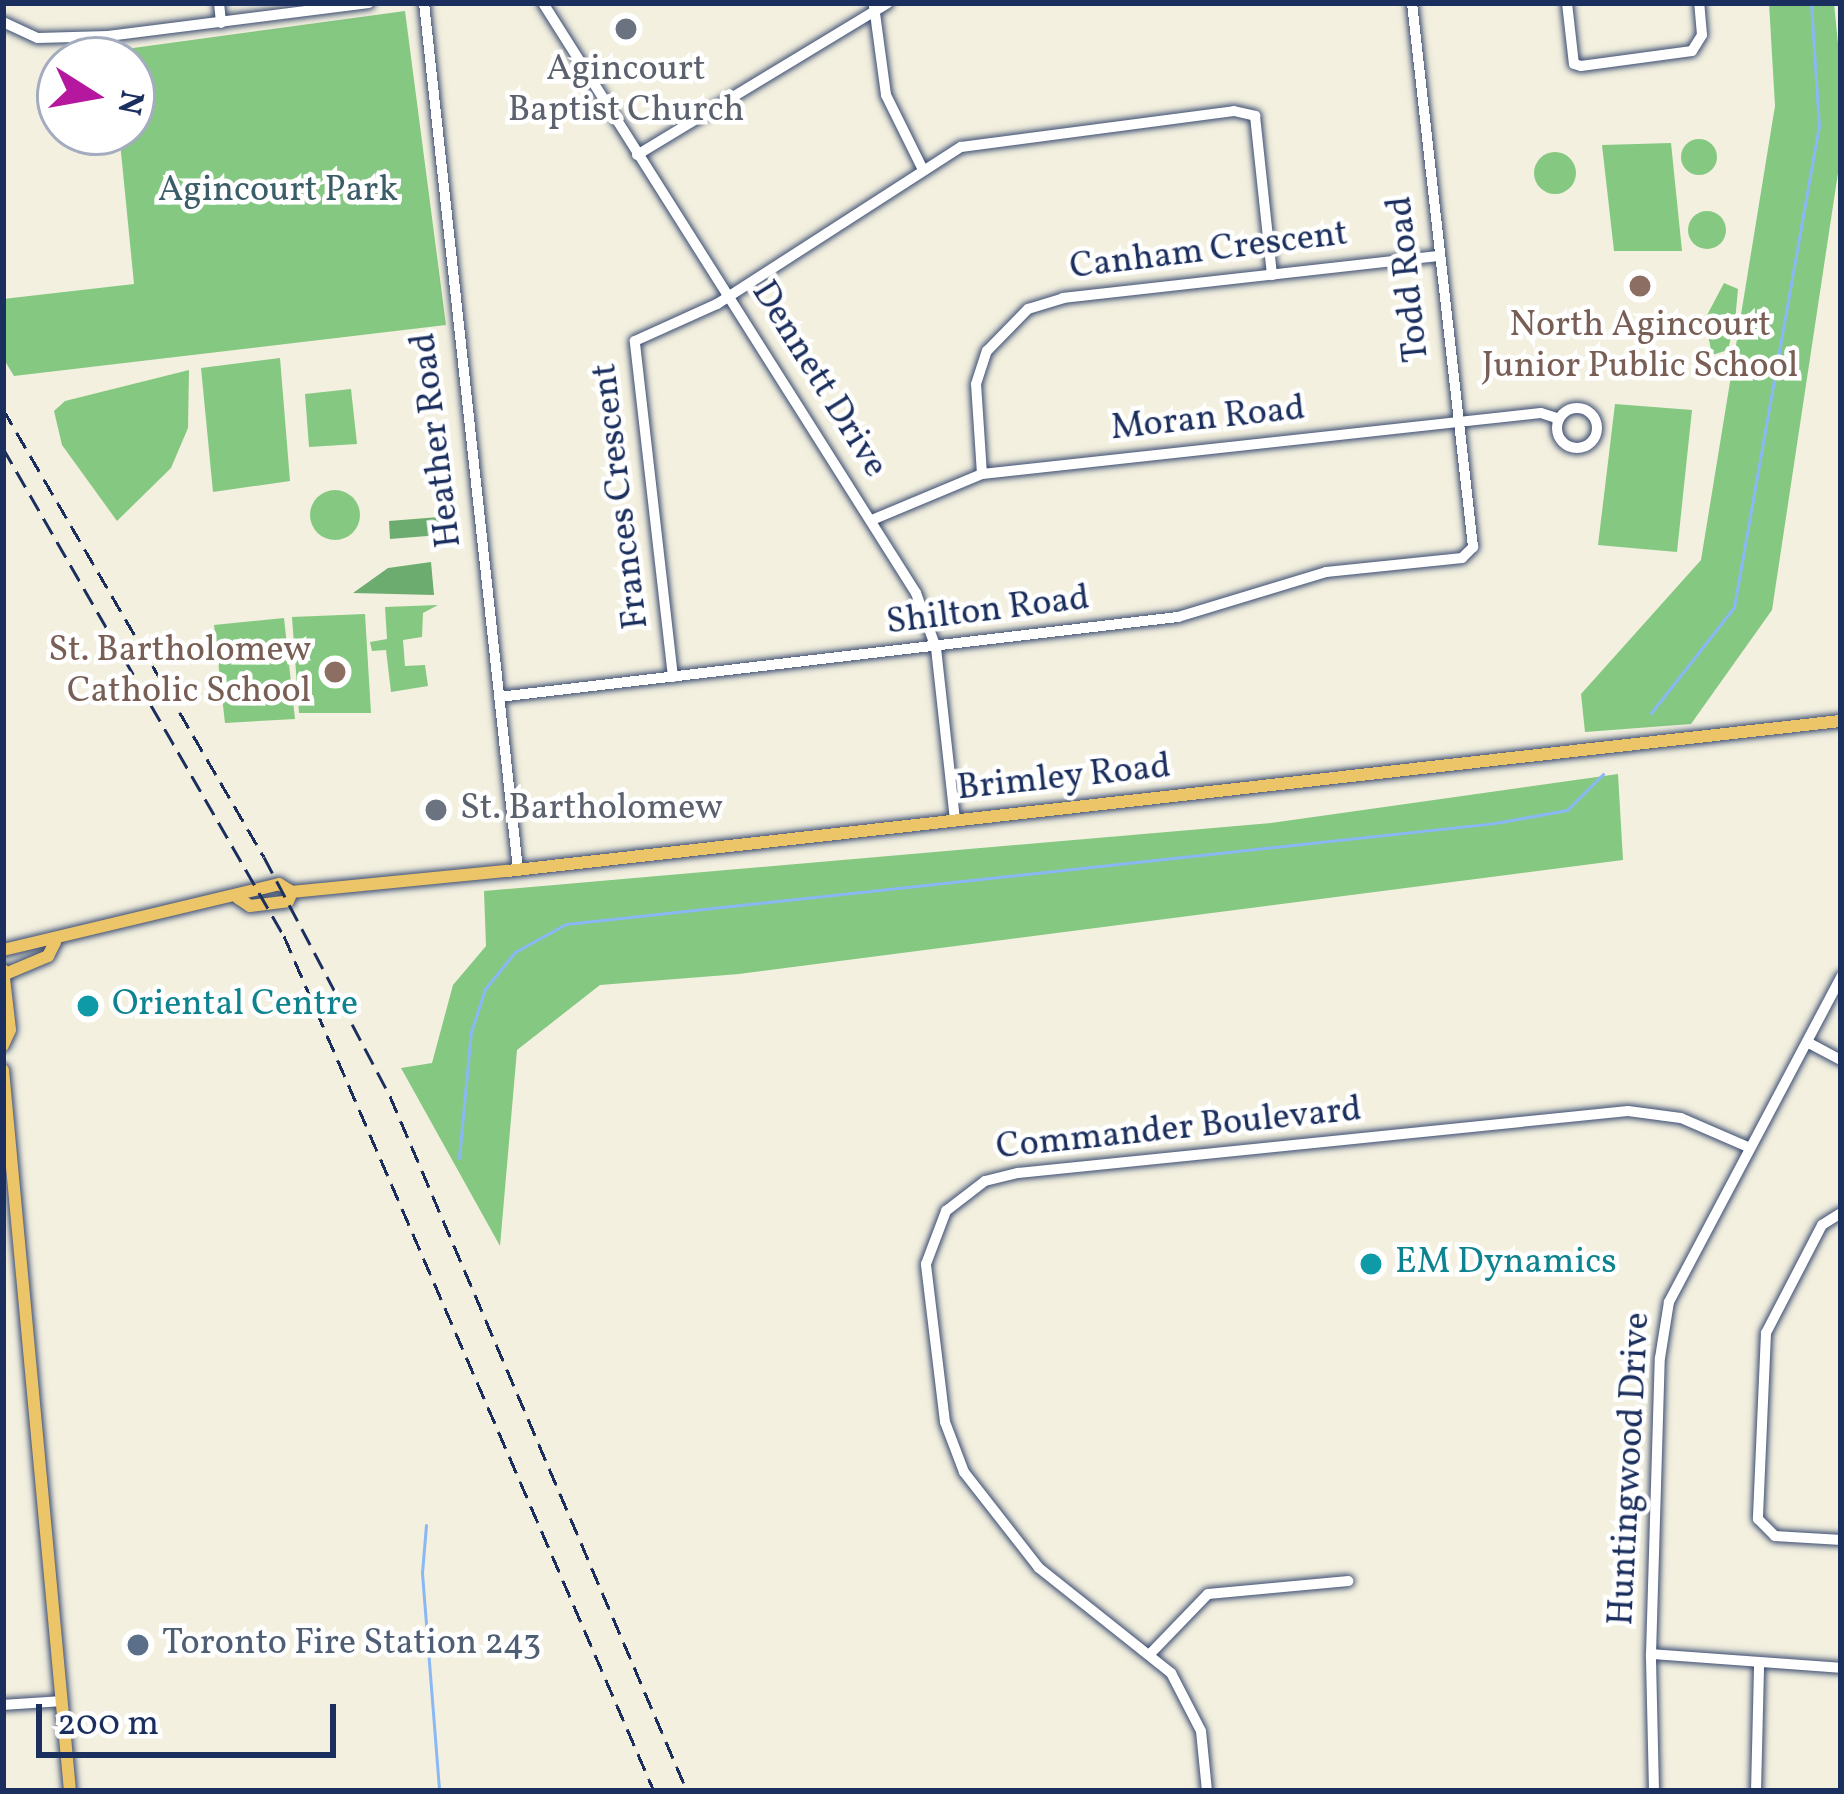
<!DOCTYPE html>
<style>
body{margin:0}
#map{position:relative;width:1844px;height:1794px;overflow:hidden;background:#f3f0df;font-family:Vollkorn,serif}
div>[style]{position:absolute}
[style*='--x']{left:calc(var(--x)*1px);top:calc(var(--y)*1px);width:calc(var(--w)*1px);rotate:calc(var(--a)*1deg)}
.green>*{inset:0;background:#85c881}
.round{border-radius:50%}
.forest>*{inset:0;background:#6cac6f}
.stream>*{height:3px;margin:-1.5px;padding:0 1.5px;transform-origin:1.5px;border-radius:1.5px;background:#89b8f4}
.roads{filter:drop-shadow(0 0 3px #3b4c71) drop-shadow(0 0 3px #3b4c71)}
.minor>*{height:10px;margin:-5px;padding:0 5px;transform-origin:5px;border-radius:5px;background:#fff}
.minor>.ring{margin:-5px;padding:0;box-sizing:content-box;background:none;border:10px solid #fff;border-radius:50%}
.major>*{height:12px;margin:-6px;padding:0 6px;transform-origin:6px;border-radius:6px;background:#edc569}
.rail>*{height:3px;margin-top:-1.5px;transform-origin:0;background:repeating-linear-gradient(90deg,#1b2f5e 0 18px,transparent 0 27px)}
.dots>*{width:33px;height:33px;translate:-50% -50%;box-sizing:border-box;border:6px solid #fff;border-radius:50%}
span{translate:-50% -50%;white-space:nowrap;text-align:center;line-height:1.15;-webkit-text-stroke:9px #fff;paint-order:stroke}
.worship-label{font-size:36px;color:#5b616d}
.left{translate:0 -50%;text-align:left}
.park-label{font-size:36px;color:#3b5d68}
.street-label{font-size:36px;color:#1b2f5e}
.education-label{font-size:36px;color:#785e54}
.right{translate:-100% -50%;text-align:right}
.culture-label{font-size:36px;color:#0d838f}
.service-label{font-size:36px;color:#4e5e75}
.frame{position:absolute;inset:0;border:6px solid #1b2f5e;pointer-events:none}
.north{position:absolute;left:36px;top:36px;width:120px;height:120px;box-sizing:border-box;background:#fff;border:3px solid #a4acbf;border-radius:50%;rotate:101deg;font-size:33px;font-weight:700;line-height:48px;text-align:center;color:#1b2f5e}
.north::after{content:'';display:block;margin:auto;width:42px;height:54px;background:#b5179e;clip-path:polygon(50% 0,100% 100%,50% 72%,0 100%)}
.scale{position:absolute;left:36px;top:1704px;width:300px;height:54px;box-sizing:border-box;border:6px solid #1b2f5e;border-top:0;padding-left:15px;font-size:36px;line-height:42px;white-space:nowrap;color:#1b2f5e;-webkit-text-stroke:9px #fff;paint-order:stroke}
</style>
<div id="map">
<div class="green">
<div style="clip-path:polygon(1769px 3px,1834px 3px,1841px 75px,1841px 153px,1772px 610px,1691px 724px,1585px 732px,1581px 694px,1701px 560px,1775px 106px)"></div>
<div style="clip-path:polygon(405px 11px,446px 325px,14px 376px,3px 358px,3px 299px,134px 284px,119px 132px,132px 132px,132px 60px,112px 60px,111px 51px)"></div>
<div class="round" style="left:1681px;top:139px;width:36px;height:36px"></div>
<div style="clip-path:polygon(1671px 143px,1682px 251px,1614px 251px,1602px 145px)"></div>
<div class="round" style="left:1534px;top:152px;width:42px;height:42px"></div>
<div class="round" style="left:1688px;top:211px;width:38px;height:38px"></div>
<div style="clip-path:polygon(1724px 283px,1738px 289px,1735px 321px,1728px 350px,1712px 355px,1705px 319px)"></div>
<div style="clip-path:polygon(280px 358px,290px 481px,213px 492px,201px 368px)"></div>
<div style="clip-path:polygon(189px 370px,188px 428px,171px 468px,117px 521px,62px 445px,54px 411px,65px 401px)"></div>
<div style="clip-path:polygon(351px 389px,357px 444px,309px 447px,305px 394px)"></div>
<div style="clip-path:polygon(1615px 404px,1692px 410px,1677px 552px,1598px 545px)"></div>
<div class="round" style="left:310px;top:490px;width:50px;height:50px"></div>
<div style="clip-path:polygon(438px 605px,423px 613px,422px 637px,403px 640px,405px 666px,425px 665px,428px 686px,391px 692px,386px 650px,372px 651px,370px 642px,387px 639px,385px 607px)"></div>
<div style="clip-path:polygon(365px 614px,371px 713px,299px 713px,292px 617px)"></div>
<div style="clip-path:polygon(284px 618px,295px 719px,225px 723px,214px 625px)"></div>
<div style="clip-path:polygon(1618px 774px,1623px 860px,739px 974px,600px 985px,517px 1050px,500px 1246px,401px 1068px,432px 1063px,453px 985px,486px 946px,484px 891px,1271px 823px)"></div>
</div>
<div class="forest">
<div style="clip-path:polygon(439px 517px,440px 535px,390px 539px,389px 521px)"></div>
<div style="clip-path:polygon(431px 562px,434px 595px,353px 593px,388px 568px)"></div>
</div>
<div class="stream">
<div style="--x:1651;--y:713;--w:135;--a:-51.9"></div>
<div style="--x:1734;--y:607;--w:487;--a:-80"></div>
<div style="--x:1819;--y:127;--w:124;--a:-93.7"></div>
<div style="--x:459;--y:1158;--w:127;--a:-84.6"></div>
<div style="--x:471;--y:1032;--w:45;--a:-72"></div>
<div style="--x:485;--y:989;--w:48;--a:-51"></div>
<div style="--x:515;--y:952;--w:58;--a:-28.8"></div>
<div style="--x:566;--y:924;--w:934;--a:-6.2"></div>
<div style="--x:1495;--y:823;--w:73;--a:-10.2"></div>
<div style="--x:1567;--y:810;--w:51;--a:-45"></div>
<div style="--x:426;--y:1525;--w:48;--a:94.8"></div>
<div style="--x:422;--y:1573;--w:219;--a:85.5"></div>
</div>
<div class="roads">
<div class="minor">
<div style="--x:219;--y:3;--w:20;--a:84"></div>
<div style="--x:424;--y:3;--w:872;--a:83.81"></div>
<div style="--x:543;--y:3;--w:698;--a:57.7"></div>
<div style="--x:916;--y:593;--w:59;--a:70"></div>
<div style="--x:936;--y:648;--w:173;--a:83.7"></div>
<div style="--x:1567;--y:3;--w:61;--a:83.5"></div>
<div style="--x:1574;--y:64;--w:7;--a:16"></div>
<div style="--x:1581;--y:66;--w:112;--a:-7.7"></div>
<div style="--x:1692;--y:51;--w:19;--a:-58"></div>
<div style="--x:1702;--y:35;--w:32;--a:-95"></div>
<div style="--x:874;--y:6;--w:90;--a:82.3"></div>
<div style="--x:886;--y:95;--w:84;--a:63.7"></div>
<div style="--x:3;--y:22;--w:38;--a:25"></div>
<div style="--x:38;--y:38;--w:70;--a:-1.6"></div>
<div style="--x:108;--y:36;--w:263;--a:-7.2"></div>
<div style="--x:637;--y:155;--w:293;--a:-31.2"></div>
<div class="ring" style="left:1557px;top:408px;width:30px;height:30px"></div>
<div style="--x:982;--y:474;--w:90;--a:-93.8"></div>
<div style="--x:976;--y:384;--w:35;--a:-72"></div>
<div style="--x:987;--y:351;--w:59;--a:-45.7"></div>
<div style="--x:1028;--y:309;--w:37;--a:-17"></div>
<div style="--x:1063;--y:298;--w:377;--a:-6.4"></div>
<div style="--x:872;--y:520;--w:119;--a:-22.7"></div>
<div style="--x:982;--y:474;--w:562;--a:-6.23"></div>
<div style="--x:1541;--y:413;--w:19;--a:18"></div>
<div style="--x:673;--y:677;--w:338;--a:-96.5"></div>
<div style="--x:635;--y:341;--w:90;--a:-24.3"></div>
<div style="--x:717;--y:304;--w:290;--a:-32.8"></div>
<div style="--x:961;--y:147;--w:275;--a:-7.5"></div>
<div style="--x:1234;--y:111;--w:22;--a:13"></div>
<div style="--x:1255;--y:116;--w:160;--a:83.9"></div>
<div style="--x:499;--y:697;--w:684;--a:-6.72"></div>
<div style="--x:1178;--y:617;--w:155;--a:-16.9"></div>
<div style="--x:1326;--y:572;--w:137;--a:-5.9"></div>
<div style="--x:1462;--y:558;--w:16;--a:-45"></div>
<div style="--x:1473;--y:547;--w:547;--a:-96.4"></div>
<div style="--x:1807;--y:1042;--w:38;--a:28"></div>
<div style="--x:1841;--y:1213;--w:22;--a:148"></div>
<div style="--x:1822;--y:1225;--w:122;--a:117.4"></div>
<div style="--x:1766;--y:1333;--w:186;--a:92.5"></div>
<div style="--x:1758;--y:1519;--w:24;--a:45"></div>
<div style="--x:1775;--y:1536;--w:66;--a:3.5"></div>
<div style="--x:1150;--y:1654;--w:83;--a:-46"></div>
<div style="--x:1208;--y:1594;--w:141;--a:-5.3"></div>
<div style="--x:1651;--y:1654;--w:191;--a:4.2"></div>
<div style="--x:3;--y:1705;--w:59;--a:-3.9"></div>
<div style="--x:1207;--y:1791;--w:60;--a:-95.7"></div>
<div style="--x:1201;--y:1731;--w:65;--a:-117.3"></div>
<div style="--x:1171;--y:1673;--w:169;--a:-141.5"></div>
<div style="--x:1039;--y:1568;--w:122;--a:-128"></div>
<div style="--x:964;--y:1472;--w:53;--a:-110.8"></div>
<div style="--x:945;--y:1422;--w:159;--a:-96.9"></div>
<div style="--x:926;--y:1264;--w:57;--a:-69.3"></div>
<div style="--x:946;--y:1211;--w:49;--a:-37.6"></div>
<div style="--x:985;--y:1181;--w:34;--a:-14"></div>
<div style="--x:1018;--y:1173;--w:613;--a:-5.8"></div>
<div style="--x:1628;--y:1111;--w:53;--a:7.5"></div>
<div style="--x:1681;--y:1118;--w:73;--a:23.4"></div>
<div style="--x:1654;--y:1791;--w:137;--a:-91.3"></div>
<div style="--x:1651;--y:1654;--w:296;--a:-88.3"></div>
<div style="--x:1660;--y:1358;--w:57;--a:-80.9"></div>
<div style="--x:1669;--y:1302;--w:368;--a:-62.1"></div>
<div style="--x:1756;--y:1791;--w:127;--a:-88.6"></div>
</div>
<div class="major">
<div style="--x:238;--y:898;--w:14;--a:34"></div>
<div style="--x:250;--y:906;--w:38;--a:-7"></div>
<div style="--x:288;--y:901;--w:10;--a:-66"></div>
<div style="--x:3;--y:950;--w:284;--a:-13.4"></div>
<div style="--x:279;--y:884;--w:15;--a:32"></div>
<div style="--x:292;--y:892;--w:216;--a:-5.6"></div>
<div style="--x:507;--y:871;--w:1342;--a:-6.42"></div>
<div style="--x:3;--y:970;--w:60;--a:83.3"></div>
<div style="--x:10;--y:1030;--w:17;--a:115"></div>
<div style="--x:3;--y:975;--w:49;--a:-22.9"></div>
<div style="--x:48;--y:956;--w:16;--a:-63"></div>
<div style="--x:3;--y:1070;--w:724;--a:84.69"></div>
</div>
</div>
<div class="rail">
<div style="--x:3;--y:409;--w:518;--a:59.78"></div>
<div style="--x:264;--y:857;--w:270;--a:62.2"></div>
<div style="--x:390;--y:1096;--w:756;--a:66.86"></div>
<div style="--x:3;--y:448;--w:563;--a:60.07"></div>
<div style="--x:284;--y:936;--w:932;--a:66.6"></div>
</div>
<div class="dots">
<div style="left:626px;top:29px;background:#6b7280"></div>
<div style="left:1640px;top:286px;background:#8d6e63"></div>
<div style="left:335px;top:672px;background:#8d6e63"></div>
<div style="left:436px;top:810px;background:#6b7280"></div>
<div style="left:88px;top:1006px;background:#0f9aa8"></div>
<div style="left:1371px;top:1264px;background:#0f9aa8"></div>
<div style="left:138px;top:1645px;background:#5c6f8a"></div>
</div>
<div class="worship-label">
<span style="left:626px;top:91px">Agincourt<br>Baptist Church</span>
<span class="left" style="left:460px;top:810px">St. Bartholomew</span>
</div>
<div class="park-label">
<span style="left:278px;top:192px">Agincourt Park</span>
</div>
<div class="street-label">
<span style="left:1209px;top:252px;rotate:-7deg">Canham Crescent</span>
<span style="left:1410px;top:279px;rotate:-96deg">Todd Road</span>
<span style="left:818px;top:380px;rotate:58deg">Dennett Drive</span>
<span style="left:1208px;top:420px;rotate:-6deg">Moran Road</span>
<span style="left:438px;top:440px;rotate:-97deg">Heather Road</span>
<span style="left:622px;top:496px;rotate:-97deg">Frances Crescent</span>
<span style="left:988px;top:612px;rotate:-7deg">Shilton Road</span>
<span style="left:1064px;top:779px;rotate:-6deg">Brimley Road</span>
<span style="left:1179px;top:1130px;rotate:-6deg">Commander Boulevard</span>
<span style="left:1631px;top:1469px;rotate:-87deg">Huntingwood Drive</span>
</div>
<div class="education-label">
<span style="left:1640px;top:347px">North Agincourt<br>Junior Public School</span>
<span class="right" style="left:311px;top:672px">St. Bartholomew<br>Catholic School</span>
</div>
<div class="culture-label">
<span class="left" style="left:112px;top:1006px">Oriental Centre</span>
<span class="left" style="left:1395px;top:1264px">EM Dynamics</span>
</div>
<div class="service-label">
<span class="left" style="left:162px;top:1645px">Toronto Fire Station 243</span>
</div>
<div class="frame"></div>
<div class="north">N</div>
<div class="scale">200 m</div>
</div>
